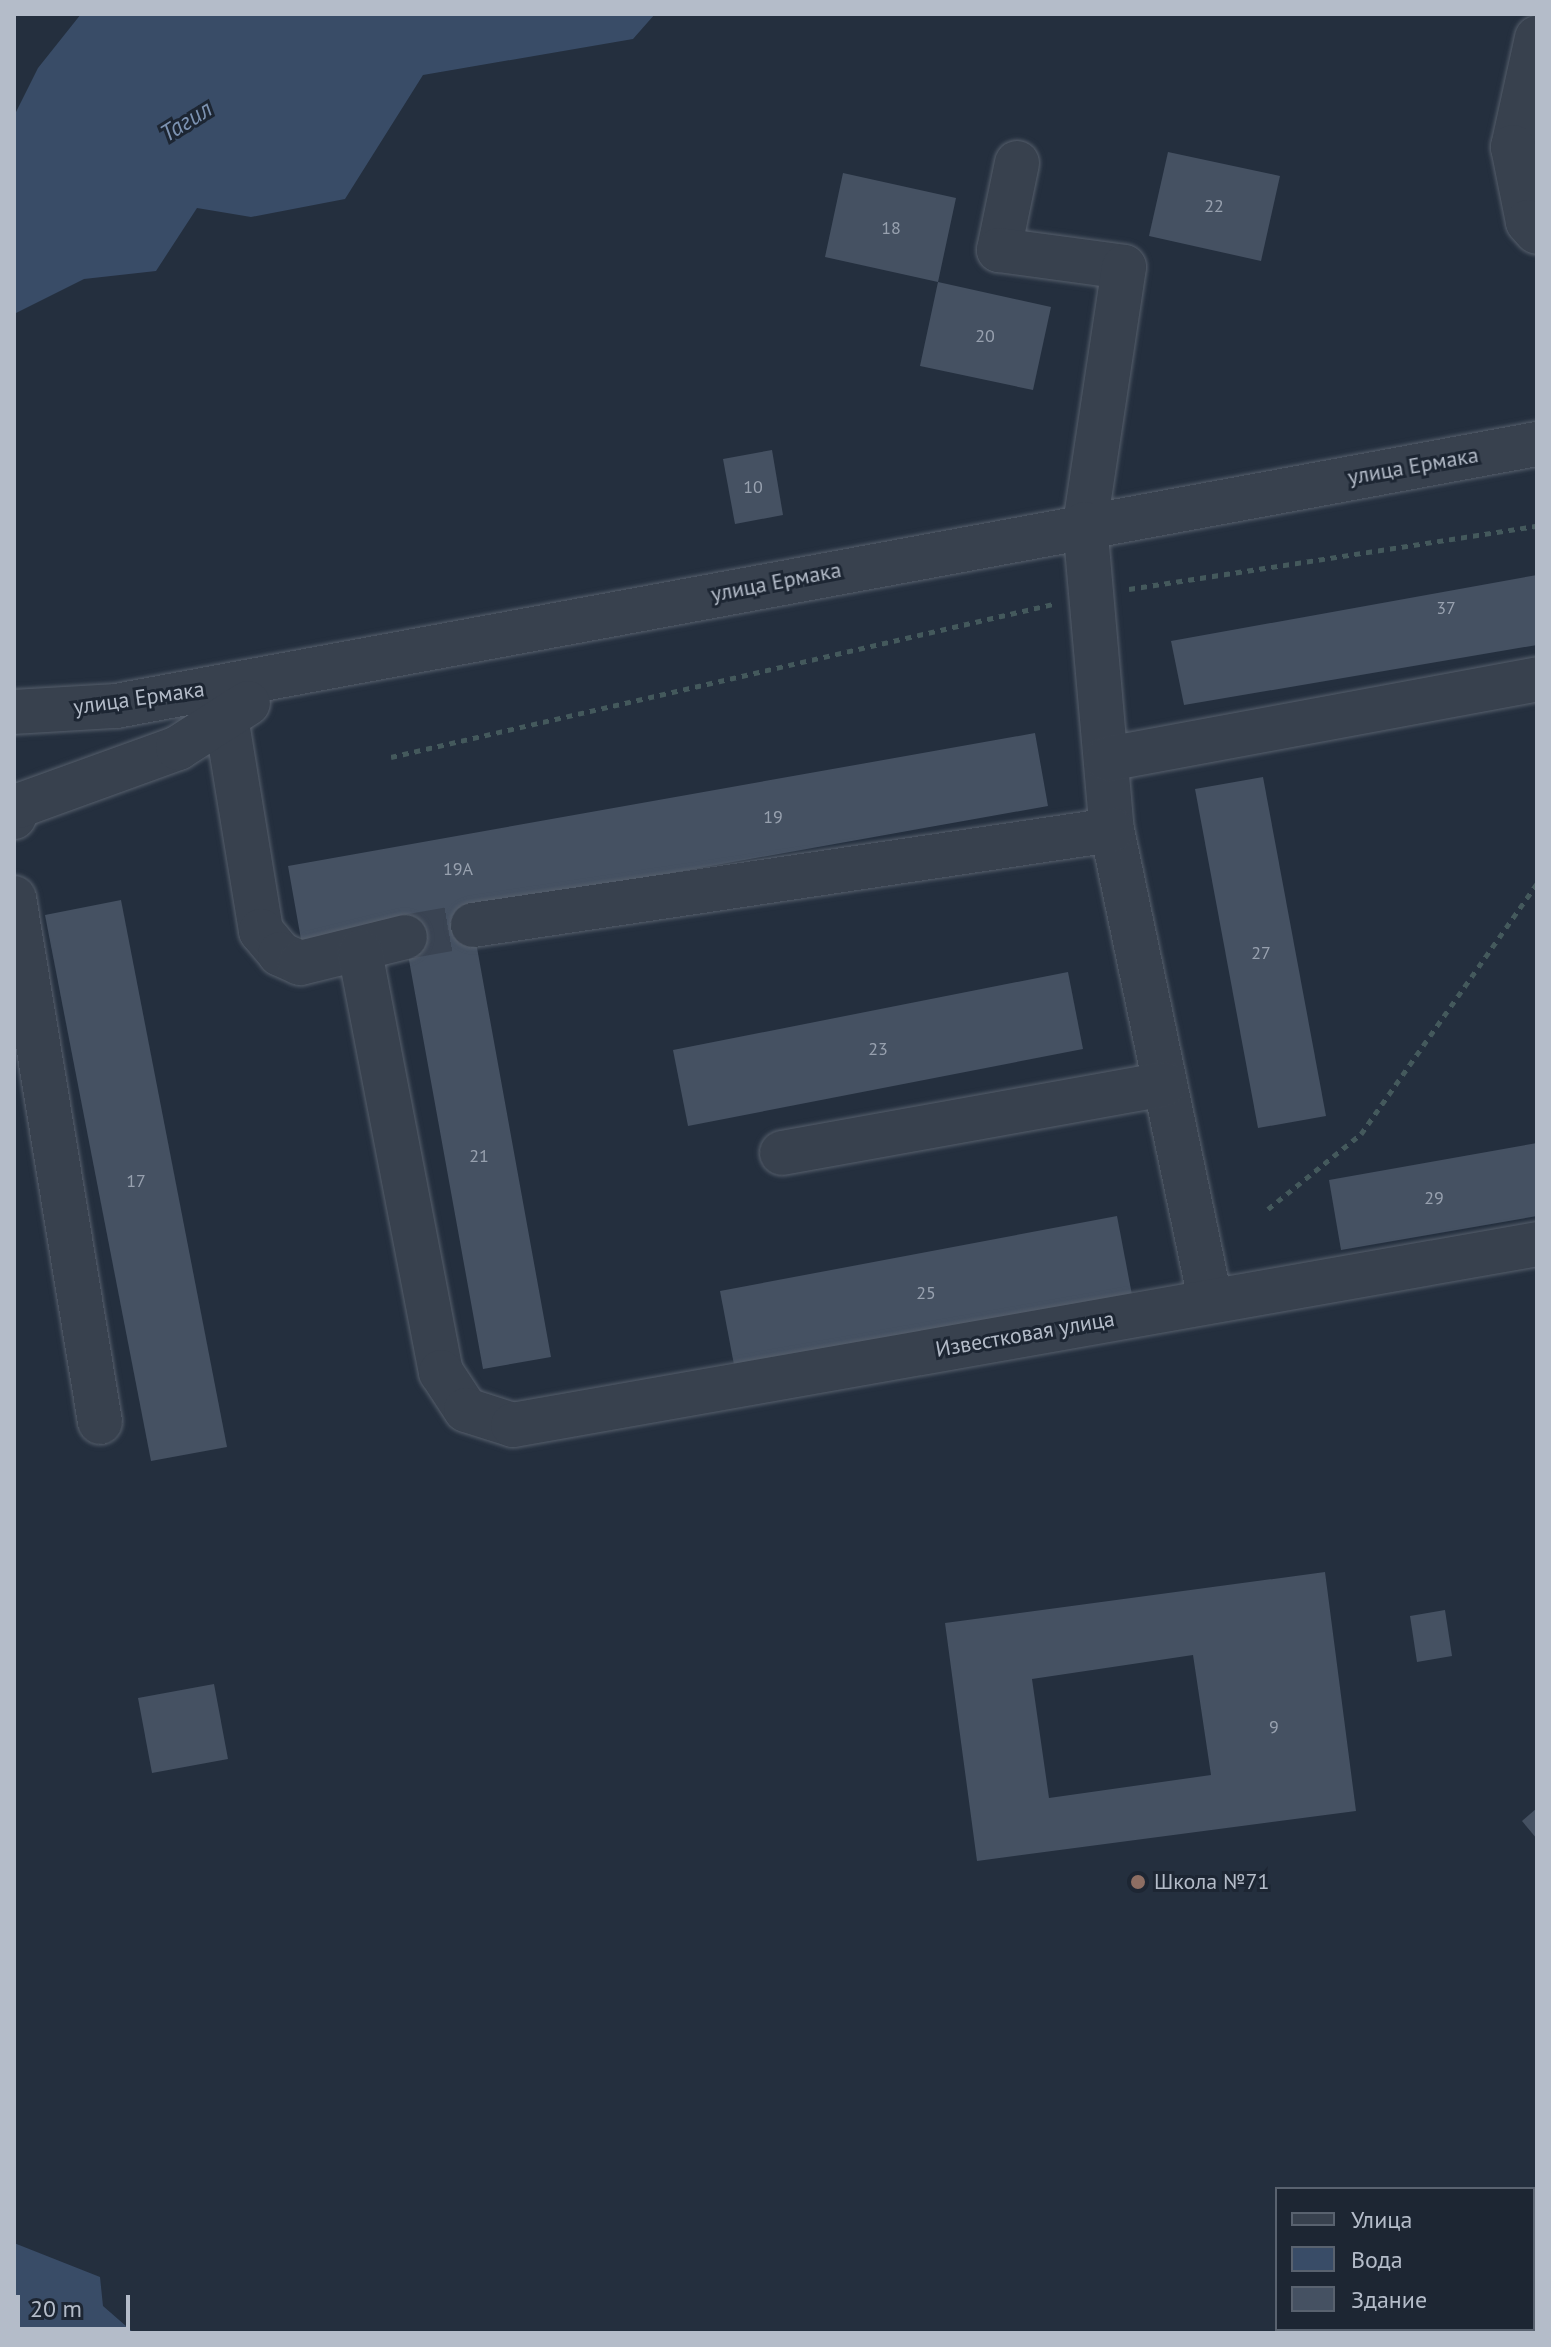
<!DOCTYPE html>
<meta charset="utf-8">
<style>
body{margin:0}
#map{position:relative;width:1551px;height:2347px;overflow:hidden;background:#242f3e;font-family:"PT Sans",sans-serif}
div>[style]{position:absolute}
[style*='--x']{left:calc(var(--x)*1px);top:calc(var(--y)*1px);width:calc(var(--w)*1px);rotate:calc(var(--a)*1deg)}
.water>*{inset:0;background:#394c67}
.building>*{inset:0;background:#455162}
.minor-tunnel>*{height:44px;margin-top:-22px;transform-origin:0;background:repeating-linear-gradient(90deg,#3a4453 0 44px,transparent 0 66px)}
.path>*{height:5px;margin-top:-2.5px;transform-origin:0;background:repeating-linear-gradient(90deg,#44595c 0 6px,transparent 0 12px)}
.roads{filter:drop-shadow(0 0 2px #565f6c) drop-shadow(0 0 2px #565f6c)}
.minor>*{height:44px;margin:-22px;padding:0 22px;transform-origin:22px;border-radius:22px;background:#38414e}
.dots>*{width:22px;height:22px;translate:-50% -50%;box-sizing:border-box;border:4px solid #1d2633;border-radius:50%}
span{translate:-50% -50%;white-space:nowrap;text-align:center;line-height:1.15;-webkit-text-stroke:6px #1d2633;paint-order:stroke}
.number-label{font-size:18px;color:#98a1af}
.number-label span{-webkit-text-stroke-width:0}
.street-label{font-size:22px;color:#b4bcc9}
.poi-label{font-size:22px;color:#b4bcc9}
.left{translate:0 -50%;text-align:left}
.water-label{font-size:24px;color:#7c92b1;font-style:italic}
.frame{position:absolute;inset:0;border:16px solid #b4bcc9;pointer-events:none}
.legend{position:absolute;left:1275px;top:2187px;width:260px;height:144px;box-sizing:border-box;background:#1d2633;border:2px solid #59626f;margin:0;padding:10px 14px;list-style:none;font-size:24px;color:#b4bcc9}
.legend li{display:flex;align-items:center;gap:16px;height:40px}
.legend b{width:40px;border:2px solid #59626f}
.scale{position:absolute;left:16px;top:2295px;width:114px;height:36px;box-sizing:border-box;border:4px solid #b4bcc9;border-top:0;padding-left:10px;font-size:24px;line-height:28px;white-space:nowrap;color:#b4bcc9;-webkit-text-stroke:6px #1d2633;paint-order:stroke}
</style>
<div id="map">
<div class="water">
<div style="clip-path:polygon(81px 14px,655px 14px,633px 39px,423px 75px,345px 199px,251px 217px,197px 208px,156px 271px,84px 279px,14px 314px,14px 116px,38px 68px)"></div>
<div style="clip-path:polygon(14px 2243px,100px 2277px,103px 2306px,134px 2333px,14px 2333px)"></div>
</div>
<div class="building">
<div style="clip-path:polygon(1168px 152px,1280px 176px,1261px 261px,1149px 236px)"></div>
<div style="clip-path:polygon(843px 173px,956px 198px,938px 282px,825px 257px)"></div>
<div style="clip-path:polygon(938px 282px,1051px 307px,1033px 390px,920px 366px)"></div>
<div style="clip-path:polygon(772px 450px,783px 515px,735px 524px,723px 459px)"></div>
<div style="clip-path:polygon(1537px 575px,1537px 645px,1184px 705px,1171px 641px)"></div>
<div style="clip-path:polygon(1035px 733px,1048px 806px,470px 909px,551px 1357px,483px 1369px,403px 927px,302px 945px,288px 866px)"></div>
<div style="clip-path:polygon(1263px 777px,1326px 1116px,1258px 1128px,1195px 789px)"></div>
<div style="clip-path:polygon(121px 900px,227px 1447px,151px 1461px,45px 915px)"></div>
<div style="clip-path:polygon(1068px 972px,1083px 1049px,688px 1126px,673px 1050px)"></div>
<div style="clip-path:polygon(1537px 1143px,1537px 1216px,1341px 1250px,1329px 1180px)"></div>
<div style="clip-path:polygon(1117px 1216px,1132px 1295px,735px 1370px,720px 1291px)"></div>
<div style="clip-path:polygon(evenodd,1325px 1572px,1356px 1811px,977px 1861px,945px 1623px,1325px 1572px,1193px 1655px,1211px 1775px,1049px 1798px,1032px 1679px,1193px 1655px)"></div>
<div style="clip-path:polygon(1445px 1610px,1452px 1656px,1417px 1662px,1410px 1616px)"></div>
<div style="clip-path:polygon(214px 1684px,228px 1759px,152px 1773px,138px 1698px)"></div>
<div style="clip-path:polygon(1537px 1808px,1537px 1839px,1522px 1821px)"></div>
</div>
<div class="minor-tunnel">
<div style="--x:405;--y:937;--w:69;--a:-10"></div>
</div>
<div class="path">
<div style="--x:1129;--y:589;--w:413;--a:-8.8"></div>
<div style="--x:391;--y:757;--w:679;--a:-13.01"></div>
<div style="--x:1268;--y:1209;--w:119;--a:-38.9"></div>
<div style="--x:1361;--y:1134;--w:306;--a:-54.9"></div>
</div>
<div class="roads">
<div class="minor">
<div style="--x:1537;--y:38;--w:112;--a:102.4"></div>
<div style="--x:1513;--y:147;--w:76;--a:78.7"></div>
<div style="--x:1528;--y:222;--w:13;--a:48"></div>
<div style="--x:1017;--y:163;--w:89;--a:101.7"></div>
<div style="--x:999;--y:250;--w:126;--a:7.7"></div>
<div style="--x:1124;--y:267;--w:260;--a:98.6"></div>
<div style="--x:1085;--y:524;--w:307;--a:85"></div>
<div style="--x:1112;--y:830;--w:481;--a:78.2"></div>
<div style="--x:14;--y:712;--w:102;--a:-3.4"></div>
<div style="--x:116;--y:706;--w:1445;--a:-10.45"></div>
<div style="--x:226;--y:717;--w:217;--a:80.7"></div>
<div style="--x:261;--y:931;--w:30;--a:50"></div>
<div style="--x:280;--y:954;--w:22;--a:24"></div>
<div style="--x:300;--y:963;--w:108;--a:-13.9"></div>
<div style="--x:1107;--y:759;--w:437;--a:-10.5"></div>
<div style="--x:14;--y:817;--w:12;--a:-70"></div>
<div style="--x:18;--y:806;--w:170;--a:-19.9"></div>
<div style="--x:178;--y:748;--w:83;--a:-32.7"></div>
<div style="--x:14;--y:898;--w:531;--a:80.68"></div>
<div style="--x:473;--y:925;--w:646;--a:-8.46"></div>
<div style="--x:360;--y:952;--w:428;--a:79.1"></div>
<div style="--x:441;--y:1372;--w:45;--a:56.7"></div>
<div style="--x:466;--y:1410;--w:49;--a:17.7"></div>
<div style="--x:513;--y:1425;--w:1040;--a:-10.02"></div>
<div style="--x:782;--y:1153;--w:389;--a:-10.2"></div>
</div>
</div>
<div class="dots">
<div style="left:1138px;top:1882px;background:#8d6e63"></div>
</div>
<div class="number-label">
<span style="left:1214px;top:206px">22</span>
<span style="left:891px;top:228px">18</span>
<span style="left:985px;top:336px">20</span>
<span style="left:753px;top:487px">10</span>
<span style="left:1446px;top:608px">37</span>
<span style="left:773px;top:817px">19</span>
<span style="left:458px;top:869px">19А</span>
<span style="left:1261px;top:953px">27</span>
<span style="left:878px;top:1049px">23</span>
<span style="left:479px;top:1156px">21</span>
<span style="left:136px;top:1181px">17</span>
<span style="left:1434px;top:1198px">29</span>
<span style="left:926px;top:1293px">25</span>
<span style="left:1274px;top:1727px">9</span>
</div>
<div class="street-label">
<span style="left:1413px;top:466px;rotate:-10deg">улица Ермака</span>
<span style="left:776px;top:582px;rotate:-11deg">улица Ермака</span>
<span style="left:139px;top:698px;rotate:-8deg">улица Ермака</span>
<span style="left:1025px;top:1334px;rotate:-10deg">Известковая улица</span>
</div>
<div class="poi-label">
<span class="left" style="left:1154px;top:1882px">Школа №71</span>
</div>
<div class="water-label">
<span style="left:186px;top:121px;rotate:-32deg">Тагил</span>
</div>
<div class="frame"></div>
<ul class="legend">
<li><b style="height:10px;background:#38414e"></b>Улица</li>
<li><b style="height:22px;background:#394c67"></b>Вода</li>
<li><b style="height:22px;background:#455162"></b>Здание</li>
</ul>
<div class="scale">20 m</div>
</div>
